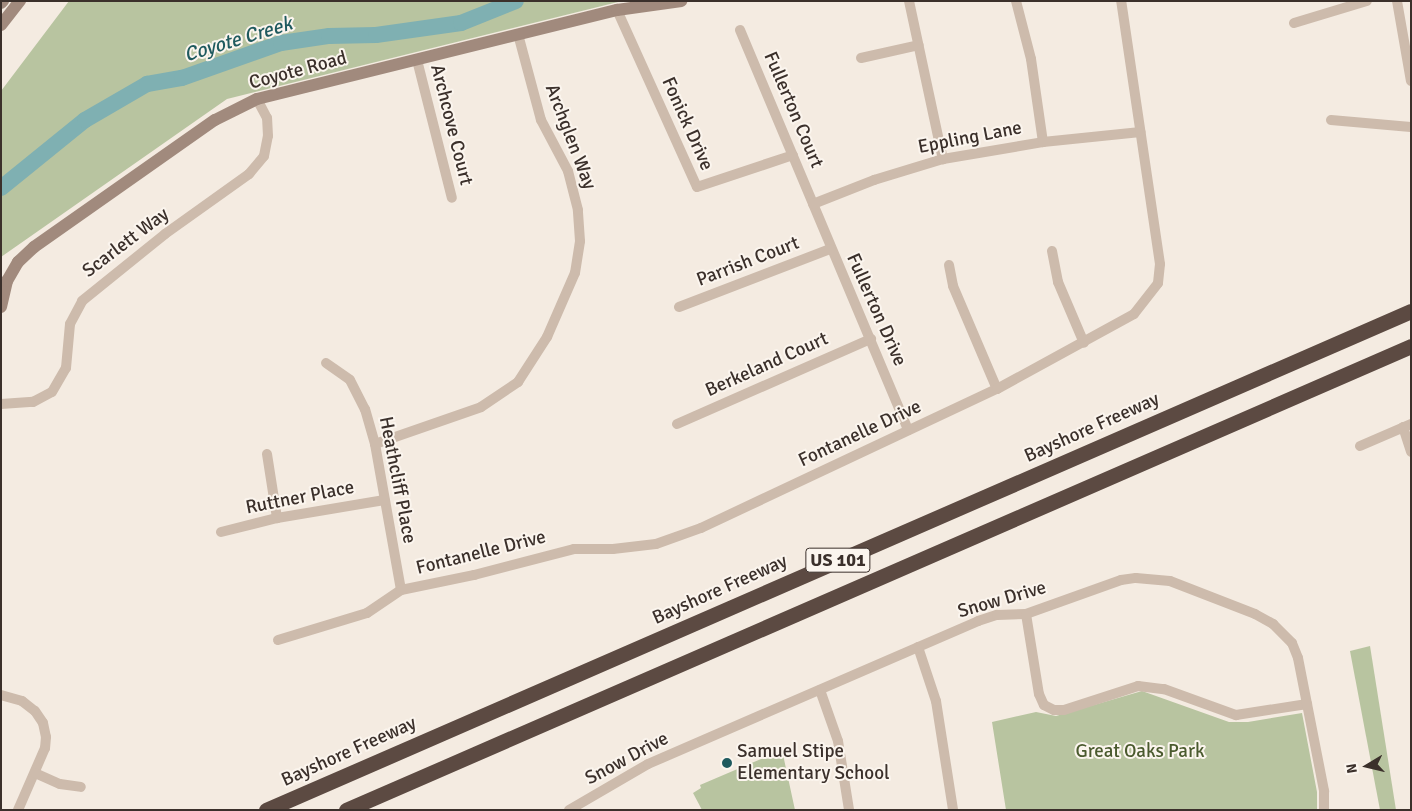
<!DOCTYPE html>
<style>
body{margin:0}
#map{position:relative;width:1412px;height:811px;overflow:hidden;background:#f4ebe1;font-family:Signika,sans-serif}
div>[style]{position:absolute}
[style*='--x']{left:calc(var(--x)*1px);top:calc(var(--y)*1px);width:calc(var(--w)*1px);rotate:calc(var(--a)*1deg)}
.green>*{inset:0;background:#b8c4a0}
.river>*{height:16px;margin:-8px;padding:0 8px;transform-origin:8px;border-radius:8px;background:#7fb0b2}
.street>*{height:10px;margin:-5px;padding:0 5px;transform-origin:5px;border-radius:5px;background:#cdbbac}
.secondary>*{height:12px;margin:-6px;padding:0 6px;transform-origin:6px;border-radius:6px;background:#a18a7d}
.highway>*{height:15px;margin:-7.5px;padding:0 7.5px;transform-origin:7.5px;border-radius:7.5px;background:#5c4a42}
.dots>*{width:14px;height:14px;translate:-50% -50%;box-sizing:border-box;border:2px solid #fbf5ee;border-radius:50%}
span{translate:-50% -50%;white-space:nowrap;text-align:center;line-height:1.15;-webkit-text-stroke:4px #fbf5ee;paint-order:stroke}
.shield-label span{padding:1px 4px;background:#fbf5ee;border:1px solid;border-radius:4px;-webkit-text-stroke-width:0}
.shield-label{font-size:18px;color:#3b302b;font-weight:700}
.street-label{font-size:19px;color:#3b302b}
.poi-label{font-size:19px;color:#3b302b}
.left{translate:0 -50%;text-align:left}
.park-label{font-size:19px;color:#4a5a2e}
.water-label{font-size:20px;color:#1f5a5e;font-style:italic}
.frame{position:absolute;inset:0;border:2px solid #3b302b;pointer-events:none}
.north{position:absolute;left:1342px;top:741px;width:50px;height:50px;-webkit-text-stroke:4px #fbf5ee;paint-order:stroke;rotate:261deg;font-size:14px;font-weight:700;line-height:20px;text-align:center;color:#3b302b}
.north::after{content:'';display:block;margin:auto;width:18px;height:22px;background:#3b302b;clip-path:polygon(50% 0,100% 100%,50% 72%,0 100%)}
</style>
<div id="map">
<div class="green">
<div style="clip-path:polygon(69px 1px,622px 1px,227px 99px,1px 257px,1px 91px)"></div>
<div style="clip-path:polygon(1370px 646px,1396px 810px,1380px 810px,1350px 651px)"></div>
<div style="clip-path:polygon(1142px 691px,1229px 722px,1248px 722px,1302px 713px,1317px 792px,1317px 810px,1006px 810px,992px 722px,1036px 712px,1056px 716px)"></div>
<div style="clip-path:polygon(782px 750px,795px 810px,702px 810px,693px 793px,701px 788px,700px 785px)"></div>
</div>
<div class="river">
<div style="--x:1;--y:188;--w:108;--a:-39"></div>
<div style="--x:85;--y:120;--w:72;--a:-30.1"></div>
<div style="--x:147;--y:84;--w:36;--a:-10"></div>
<div style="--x:182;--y:78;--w:105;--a:-19.5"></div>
<div style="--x:281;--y:43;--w:49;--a:-8.3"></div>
<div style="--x:329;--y:36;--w:47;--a:-1.2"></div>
<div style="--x:376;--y:35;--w:86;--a:-8"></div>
<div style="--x:461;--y:23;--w:59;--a:-21.8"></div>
</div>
<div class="street">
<div style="--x:909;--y:1;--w:162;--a:77.9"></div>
<div style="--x:1016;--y:1;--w:60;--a:75.5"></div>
<div style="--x:1031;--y:59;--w:84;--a:81.8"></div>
<div style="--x:1397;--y:1;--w:81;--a:80.1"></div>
<div style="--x:617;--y:10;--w:194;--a:65.7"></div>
<div style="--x:697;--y:187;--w:101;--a:-18.4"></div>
<div style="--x:1294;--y:23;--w:76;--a:-16.8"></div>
<div style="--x:740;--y:30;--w:434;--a:67.2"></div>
<div style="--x:861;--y:58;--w:59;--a:-12.6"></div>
<div style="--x:417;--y:60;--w:142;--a:75.8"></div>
<div style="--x:1331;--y:120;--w:80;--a:5"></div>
<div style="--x:813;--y:204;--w:66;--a:-21.5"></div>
<div style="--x:874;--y:180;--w:72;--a:-16.9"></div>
<div style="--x:943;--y:159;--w:101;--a:-9.6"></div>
<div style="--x:1043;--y:142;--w:98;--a:-5.9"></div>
<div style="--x:1052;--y:251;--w:32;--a:79"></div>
<div style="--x:1058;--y:282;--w:66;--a:66.9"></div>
<div style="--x:949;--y:265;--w:21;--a:79"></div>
<div style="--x:953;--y:286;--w:112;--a:66.9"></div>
<div style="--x:679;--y:307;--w:162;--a:-21"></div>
<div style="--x:326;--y:363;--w:29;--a:35"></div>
<div style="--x:350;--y:380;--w:33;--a:63"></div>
<div style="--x:365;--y:409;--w:36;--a:74"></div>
<div style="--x:375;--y:444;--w:148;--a:79.9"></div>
<div style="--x:1;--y:404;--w:32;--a:-4"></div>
<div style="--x:33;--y:402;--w:21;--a:-28"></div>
<div style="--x:52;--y:392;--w:28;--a:-60"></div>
<div style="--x:66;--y:368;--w:44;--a:-84.8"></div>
<div style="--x:70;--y:324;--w:26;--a:-62"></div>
<div style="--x:82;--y:301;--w:107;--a:-38.9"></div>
<div style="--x:165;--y:234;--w:103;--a:-35.5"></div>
<div style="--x:249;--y:174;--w:23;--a:-50"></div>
<div style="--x:264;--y:156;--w:20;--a:-79"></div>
<div style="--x:268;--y:136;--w:18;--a:-93"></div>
<div style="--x:267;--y:118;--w:21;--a:-118"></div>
<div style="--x:677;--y:424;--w:212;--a:-23.7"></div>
<div style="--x:1403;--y:427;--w:26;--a:72"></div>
<div style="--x:375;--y:444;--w:112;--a:-19.2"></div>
<div style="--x:481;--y:407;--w:45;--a:-34"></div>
<div style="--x:518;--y:382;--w:54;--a:-57.2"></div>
<div style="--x:547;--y:337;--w:70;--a:-66.4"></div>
<div style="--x:575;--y:273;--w:32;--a:-81"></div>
<div style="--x:580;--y:241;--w:31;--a:-94"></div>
<div style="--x:578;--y:210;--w:40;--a:-104.4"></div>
<div style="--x:568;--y:171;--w:58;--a:-117.9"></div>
<div style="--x:541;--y:120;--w:89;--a:-105"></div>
<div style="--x:1360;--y:446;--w:56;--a:-23.3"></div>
<div style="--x:267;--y:454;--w:65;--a:81.1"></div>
<div style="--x:221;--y:532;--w:58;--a:-14"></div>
<div style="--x:277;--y:518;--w:109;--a:-9.5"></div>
<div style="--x:1026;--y:614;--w:81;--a:80.8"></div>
<div style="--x:1039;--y:694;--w:12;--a:66"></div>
<div style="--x:1044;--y:705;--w:11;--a:27"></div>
<div style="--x:1054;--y:710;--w:10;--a:0"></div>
<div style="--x:1064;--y:710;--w:78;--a:-18"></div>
<div style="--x:1138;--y:686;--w:26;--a:7"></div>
<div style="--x:1164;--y:689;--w:77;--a:19.9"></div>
<div style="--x:1236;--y:715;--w:72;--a:-8.8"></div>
<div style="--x:278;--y:640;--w:93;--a:-16.9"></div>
<div style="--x:367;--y:613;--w:41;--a:-34.1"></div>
<div style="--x:401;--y:590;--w:75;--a:-11.6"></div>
<div style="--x:474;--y:575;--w:103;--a:-14.6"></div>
<div style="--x:574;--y:549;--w:39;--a:0"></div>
<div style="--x:613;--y:549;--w:43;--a:-6.6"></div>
<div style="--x:656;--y:544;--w:48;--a:-19.6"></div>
<div style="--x:701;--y:528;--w:327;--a:-25.2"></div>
<div style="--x:997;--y:389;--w:156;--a:-28.7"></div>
<div style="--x:1134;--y:314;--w:39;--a:-52"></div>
<div style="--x:1158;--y:283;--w:19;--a:-84"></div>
<div style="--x:1160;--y:264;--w:266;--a:-98.4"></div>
<div style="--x:918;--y:647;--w:57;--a:71.6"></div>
<div style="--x:936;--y:701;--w:110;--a:81.1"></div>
<div style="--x:820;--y:690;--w:54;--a:70.6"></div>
<div style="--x:838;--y:741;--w:70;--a:80.9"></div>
<div style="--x:1;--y:695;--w:22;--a:16"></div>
<div style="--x:22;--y:701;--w:16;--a:38"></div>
<div style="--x:35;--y:711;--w:14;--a:56"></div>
<div style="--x:43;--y:723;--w:14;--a:78"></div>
<div style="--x:46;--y:737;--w:11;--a:95"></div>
<div style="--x:45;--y:748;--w:68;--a:113.5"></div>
<div style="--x:35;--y:773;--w:27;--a:24"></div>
<div style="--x:60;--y:784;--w:21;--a:8"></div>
<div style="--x:569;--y:810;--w:91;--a:-30.2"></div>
<div style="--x:648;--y:764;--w:360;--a:-23.4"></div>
<div style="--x:978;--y:621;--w:20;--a:-18"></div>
<div style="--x:997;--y:615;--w:29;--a:-2"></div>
<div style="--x:1026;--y:614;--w:101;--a:-19.7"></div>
<div style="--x:1121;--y:580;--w:15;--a:-8"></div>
<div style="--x:1136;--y:578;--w:34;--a:5"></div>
<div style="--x:1170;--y:581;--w:91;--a:21.2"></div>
<div style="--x:1255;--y:614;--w:21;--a:29"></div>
<div style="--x:1273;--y:624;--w:27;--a:45"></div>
<div style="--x:1292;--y:643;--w:16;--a:68"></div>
<div style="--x:1298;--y:658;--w:136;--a:78.9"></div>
<div style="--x:1324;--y:791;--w:19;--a:90"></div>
</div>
<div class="secondary">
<div style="--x:1;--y:3;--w:3;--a:-45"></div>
<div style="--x:1;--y:25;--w:31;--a:-52"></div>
<div style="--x:1;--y:307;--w:27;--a:-77"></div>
<div style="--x:7;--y:281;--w:22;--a:-60"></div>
<div style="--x:18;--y:262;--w:22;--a:-43"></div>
<div style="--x:34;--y:247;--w:221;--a:-35.1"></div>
<div style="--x:215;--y:120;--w:47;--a:-26.6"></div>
<div style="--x:257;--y:99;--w:371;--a:-13.9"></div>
<div style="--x:617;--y:10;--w:65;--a:-8"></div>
</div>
<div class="highway">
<div style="--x:266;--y:810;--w:1249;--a:-23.55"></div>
<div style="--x:346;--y:810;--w:1162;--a:-23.54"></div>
</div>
<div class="dots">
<div style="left:727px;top:763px;background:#1f5a5e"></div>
</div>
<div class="shield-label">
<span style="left:838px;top:560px">US 101</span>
</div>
<div class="street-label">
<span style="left:298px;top:71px;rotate:-15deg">Coyote Road</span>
<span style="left:793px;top:110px;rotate:67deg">Fullerton Court</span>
<span style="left:687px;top:124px;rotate:66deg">Fonick Drive</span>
<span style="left:451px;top:125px;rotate:76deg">Archcove Court</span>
<span style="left:570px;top:137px;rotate:69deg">Archglen Way</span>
<span style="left:970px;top:138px;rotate:-11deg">Eppling Lane</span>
<span style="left:126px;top:243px;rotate:-37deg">Scarlett Way</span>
<span style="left:748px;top:262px;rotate:-21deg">Parrish Court</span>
<span style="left:876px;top:310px;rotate:66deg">Fullerton Drive</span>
<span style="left:767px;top:365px;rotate:-24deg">Berkeland Court</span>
<span style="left:1092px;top:428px;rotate:-24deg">Bayshore Freeway</span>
<span style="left:860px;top:434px;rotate:-25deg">Fontanelle Drive</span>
<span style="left:397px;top:480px;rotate:79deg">Heathcliff Place</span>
<span style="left:300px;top:498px;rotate:-11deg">Ruttner Place</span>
<span style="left:481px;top:553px;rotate:-14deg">Fontanelle Drive</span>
<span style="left:720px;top:590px;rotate:-24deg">Bayshore Freeway</span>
<span style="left:1002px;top:600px;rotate:-16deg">Snow Drive</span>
<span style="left:349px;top:752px;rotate:-24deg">Bayshore Freeway</span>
<span style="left:627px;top:759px;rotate:-28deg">Snow Drive</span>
</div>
<div class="poi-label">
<span class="left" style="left:737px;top:763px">Samuel Stipe<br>Elementary School</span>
</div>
<div class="park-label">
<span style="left:1140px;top:752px">Great Oaks Park</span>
</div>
<div class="water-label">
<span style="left:238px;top:39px;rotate:-17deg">Coyote Creek</span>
</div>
<div class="frame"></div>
<div class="north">N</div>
</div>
